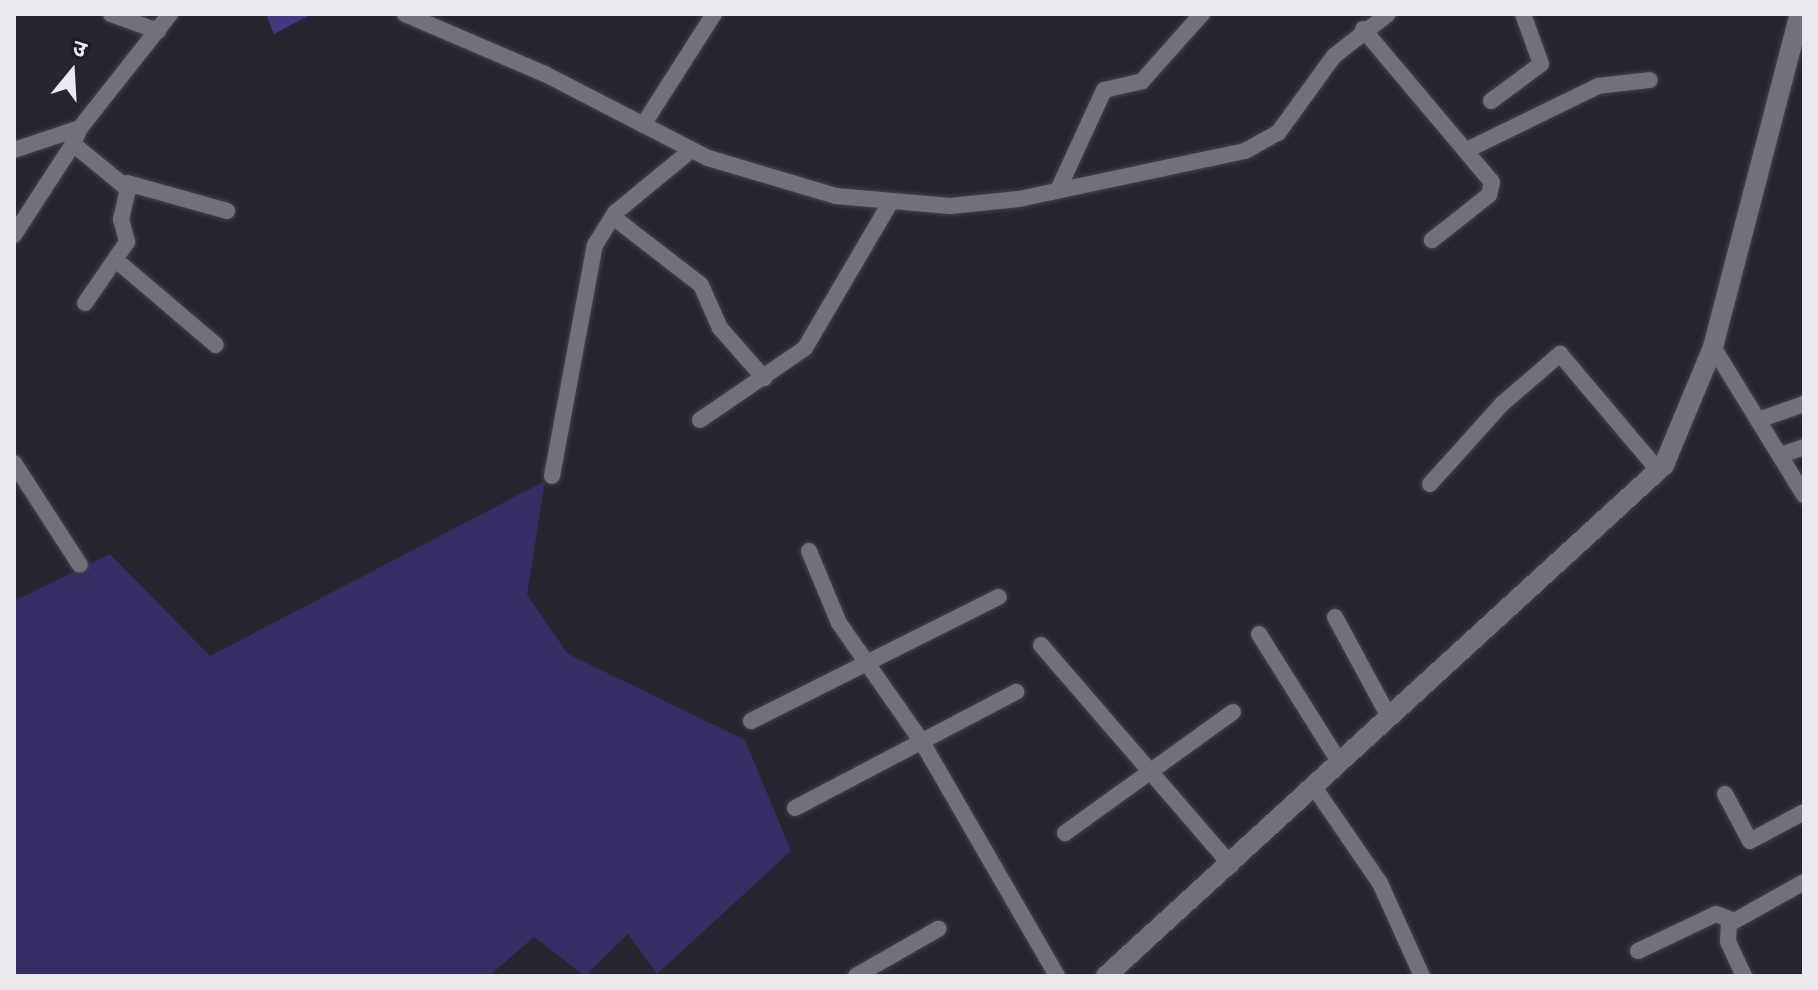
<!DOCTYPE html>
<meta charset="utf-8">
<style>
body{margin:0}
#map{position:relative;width:1818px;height:990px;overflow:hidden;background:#272630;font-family:Karla,"Noto Sans Devanagari",sans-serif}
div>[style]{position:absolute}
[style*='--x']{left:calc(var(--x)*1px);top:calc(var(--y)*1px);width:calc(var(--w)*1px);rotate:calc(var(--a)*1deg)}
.green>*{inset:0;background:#352d63}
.building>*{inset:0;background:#43387b}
.roads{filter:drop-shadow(0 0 2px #44434c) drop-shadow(0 0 2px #44434c)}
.minor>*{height:16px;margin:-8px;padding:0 8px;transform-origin:8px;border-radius:8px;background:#71707b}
.tertiary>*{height:20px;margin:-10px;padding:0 10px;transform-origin:10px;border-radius:10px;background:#71707b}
span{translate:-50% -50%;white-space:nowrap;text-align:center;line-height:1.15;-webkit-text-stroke:8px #1d1d26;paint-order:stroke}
.frame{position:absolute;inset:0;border:16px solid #e9e9ef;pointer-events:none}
.north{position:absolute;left:32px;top:32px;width:80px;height:80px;-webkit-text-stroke:6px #1d1d26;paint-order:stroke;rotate:18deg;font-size:22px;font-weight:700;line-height:32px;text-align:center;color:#e9e9ef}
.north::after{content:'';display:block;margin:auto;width:28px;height:36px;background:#e9e9ef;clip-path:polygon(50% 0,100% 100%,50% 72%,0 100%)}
</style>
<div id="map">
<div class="green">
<div style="clip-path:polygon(545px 481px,527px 595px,568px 654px,745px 740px,791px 851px,657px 974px,628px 934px,585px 976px,534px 937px,489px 976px,14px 976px,14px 601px,110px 554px,210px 656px)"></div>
</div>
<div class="building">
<div style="clip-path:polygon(312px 14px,274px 34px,267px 17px,272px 14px)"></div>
</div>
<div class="roads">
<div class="minor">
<div style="--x:111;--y:14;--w:50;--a:19.9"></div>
<div style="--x:405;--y:14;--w:152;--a:23.2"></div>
<div style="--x:545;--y:74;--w:183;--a:27.3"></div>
<div style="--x:708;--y:158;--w:134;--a:16.5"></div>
<div style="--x:836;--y:196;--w:114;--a:5"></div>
<div style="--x:950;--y:206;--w:69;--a:-5.8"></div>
<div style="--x:1019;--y:199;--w:231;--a:-12"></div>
<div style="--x:1245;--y:151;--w:38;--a:-29"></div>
<div style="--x:1278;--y:133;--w:95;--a:-54"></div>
<div style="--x:1334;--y:56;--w:68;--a:-37.9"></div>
<div style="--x:1363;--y:29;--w:200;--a:49.9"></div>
<div style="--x:1492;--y:182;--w:13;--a:103"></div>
<div style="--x:1489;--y:195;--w:73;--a:141.7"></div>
<div style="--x:1491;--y:101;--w:62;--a:-36.5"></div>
<div style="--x:1541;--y:64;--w:53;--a:-109.8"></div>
<div style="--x:643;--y:125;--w:132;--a:-57.4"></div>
<div style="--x:80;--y:128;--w:17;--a:114"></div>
<div style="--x:73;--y:144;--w:71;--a:39.3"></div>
<div style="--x:128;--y:189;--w:31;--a:103"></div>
<div style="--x:121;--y:219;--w:24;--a:75"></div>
<div style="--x:127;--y:242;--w:74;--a:124.5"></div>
<div style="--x:1469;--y:149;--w:144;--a:-26"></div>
<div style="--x:1598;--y:86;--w:52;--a:-6.6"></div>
<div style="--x:14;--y:150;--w:70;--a:-18.4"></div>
<div style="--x:80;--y:128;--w:145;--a:-51.7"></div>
<div style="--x:127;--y:183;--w:104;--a:15.6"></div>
<div style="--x:1058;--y:190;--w:110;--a:-65.3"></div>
<div style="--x:1104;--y:90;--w:39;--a:-13"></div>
<div style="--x:1142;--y:81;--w:90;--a:-48.2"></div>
<div style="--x:613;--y:217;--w:111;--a:37.7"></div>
<div style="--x:701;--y:285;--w:47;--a:66.2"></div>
<div style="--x:720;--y:328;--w:67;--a:48.7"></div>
<div style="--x:14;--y:235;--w:108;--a:-57"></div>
<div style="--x:116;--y:260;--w:131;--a:40.4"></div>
<div style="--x:1713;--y:347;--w:174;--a:58.4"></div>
<div style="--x:700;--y:420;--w:127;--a:-34.4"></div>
<div style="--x:805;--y:348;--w:168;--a:-59.6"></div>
<div style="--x:1758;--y:420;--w:49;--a:-19.2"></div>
<div style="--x:1781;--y:455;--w:24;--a:-19"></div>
<div style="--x:14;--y:463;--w:121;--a:57.1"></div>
<div style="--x:552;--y:476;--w:235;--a:-79.5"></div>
<div style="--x:595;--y:245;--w:39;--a:-58"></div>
<div style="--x:616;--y:212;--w:96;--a:-39.5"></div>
<div style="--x:1430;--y:484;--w:108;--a:-48"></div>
<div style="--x:1502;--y:404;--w:77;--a:-40.8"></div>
<div style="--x:1560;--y:354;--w:152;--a:49.8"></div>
<div style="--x:809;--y:551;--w:78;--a:67.4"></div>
<div style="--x:839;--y:623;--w:145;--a:55.1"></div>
<div style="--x:922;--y:742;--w:270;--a:60"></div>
<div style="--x:1335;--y:617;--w:114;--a:61.6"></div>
<div style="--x:1259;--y:634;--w:152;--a:57.9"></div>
<div style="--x:1041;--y:645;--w:291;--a:49.2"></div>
<div style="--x:751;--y:721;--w:277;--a:-26.6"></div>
<div style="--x:1314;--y:787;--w:116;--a:55.5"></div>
<div style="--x:1380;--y:883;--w:102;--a:65.7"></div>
<div style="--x:1725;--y:794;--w:53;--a:62"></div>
<div style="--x:1750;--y:841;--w:61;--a:-28.2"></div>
<div style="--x:795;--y:808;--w:250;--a:-27.7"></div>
<div style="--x:1065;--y:833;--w:207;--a:-35.8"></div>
<div style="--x:1638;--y:951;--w:86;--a:-25.4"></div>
<div style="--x:1716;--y:914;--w:17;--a:21"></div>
<div style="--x:856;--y:976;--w:95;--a:-29.8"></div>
<div style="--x:1744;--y:976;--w:38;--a:-115"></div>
<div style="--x:1728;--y:941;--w:17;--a:-87"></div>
<div style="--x:1729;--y:924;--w:86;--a:-29.2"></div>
</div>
<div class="tertiary">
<div style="--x:1106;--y:976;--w:757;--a:-42.48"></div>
<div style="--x:1664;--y:465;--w:128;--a:-67.4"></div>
<div style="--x:1713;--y:347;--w:344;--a:-75.4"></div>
</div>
</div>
<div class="frame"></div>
<div class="north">उ</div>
</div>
